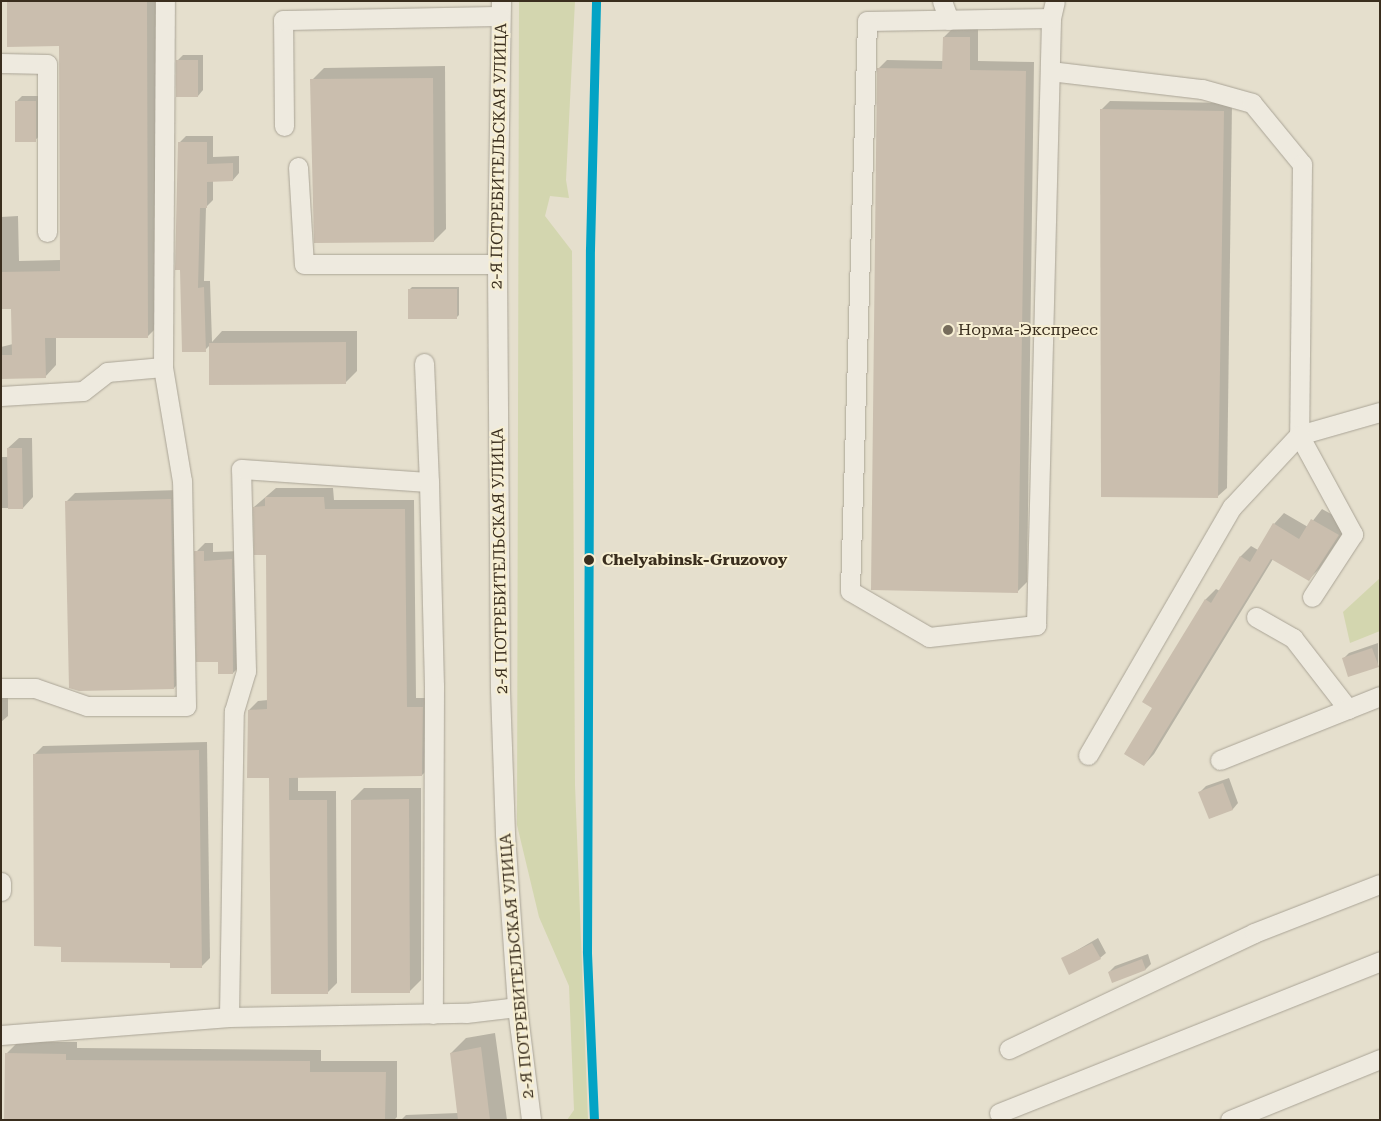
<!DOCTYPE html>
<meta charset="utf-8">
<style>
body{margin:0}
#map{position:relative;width:1381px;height:1121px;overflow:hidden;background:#e5dfcd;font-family:"Roboto Serif",serif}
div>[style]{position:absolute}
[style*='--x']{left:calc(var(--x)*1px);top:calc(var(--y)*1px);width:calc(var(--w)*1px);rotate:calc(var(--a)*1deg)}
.green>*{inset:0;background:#d3d6af}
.shadow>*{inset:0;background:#0003}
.building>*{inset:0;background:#cabeae}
.roads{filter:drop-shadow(0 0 1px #aaa496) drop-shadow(0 0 1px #aaa496)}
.minor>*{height:19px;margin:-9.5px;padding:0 9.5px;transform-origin:9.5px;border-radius:9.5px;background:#eeeadf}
.rail-1>*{height:9px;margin:-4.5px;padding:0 4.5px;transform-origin:4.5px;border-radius:4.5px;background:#03a3c5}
.dots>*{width:14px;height:14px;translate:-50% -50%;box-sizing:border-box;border:2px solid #f7efd3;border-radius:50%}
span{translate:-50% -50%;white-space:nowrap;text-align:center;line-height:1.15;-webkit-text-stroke:4px #f7efd3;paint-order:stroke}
.street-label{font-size:16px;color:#3a2e1e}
.poi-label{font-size:16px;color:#3a2e1e}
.left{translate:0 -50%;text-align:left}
.stop-label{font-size:16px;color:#3a2e1e;font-weight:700}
.frame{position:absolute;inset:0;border:2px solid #3a2e1e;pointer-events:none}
</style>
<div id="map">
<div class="green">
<div style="clip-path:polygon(519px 1px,575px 1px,566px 180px,569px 198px,550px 196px,545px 216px,572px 251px,575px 785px,588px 1120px,567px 1120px,574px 1110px,569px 986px,539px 917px,517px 825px)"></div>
<div style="clip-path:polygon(1380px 578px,1380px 631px,1350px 643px,1343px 612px)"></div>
</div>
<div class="shadow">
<div style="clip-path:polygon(8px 1px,158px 1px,159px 325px,147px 337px,56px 337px,56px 365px,45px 377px,1px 378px,1px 347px,13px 344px,12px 308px,1px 308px,1px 217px,18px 216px,19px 261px,61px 260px,60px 45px)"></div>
<div style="clip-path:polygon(953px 28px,978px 28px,978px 61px,1034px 62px,1027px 582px,1018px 591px,878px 69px,887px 60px,943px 61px,944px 37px)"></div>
<div style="clip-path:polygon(183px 55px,203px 55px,203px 90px,198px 96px,177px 61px)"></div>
<div style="clip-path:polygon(445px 66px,446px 229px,434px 241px,312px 80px,324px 68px)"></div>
<div style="clip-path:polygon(22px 96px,41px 96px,41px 135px,35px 140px,16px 102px)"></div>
<div style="clip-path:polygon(1110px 101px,1232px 103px,1227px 488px,1218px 496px,1101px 110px)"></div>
<div style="clip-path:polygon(186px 136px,213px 136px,213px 157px,239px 156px,239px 173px,233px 180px,213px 180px,213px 200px,206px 207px,204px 281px,210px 281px,212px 342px,222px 331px,357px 331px,357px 371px,345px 383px,210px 345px,205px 350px,179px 143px)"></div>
<div style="clip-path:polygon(412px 287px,459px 287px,459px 315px,457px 317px,409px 290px)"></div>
<div style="clip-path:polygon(19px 438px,32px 438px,33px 497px,23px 508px,1px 508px,1px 457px,8px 457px,8px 448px)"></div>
<div style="clip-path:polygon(276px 488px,333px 488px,334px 500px,414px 500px,416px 698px,432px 698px,432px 765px,422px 775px,298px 776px,298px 791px,336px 791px,337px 983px,328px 992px,271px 777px,249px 710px,258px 701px,268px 700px,267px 554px,254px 507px)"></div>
<div style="clip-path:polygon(180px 490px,183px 679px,174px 688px,66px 502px,75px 493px)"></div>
<div style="clip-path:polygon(1322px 509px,1349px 524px,1319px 569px,1309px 579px,1273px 559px,1154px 754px,1144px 765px,1154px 708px,1206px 599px,1216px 589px,1220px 591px,1241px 556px,1251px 546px,1258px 550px,1274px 524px,1284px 513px,1308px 527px)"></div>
<div style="clip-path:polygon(205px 543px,213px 543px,213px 552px,240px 551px,242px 664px,233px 673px,219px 660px,196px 552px)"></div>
<div style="clip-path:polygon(1378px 643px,1378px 666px,1343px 659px,1349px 653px)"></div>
<div style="clip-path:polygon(1px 697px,8px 697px,8px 716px,1px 722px)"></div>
<div style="clip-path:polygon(207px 742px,210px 958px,201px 967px,63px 946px,34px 755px,43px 746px)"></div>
<div style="clip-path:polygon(1229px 778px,1238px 803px,1233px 809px,1210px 818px,1200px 792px,1206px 786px)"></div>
<div style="clip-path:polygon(364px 788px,421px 788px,421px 980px,409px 992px,352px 800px)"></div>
<div style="clip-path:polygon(1098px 938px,1106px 953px,1100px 958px,1062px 959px)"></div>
<div style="clip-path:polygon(1148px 954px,1151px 964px,1146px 969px,1109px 972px,1115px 966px)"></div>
<div style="clip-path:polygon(495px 1033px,507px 1120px,401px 1120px,406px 1115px,458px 1113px,451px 1053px,466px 1038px)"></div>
<div style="clip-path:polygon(18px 1042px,77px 1042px,77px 1048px,321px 1050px,321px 1061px,397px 1061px,397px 1117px,394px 1120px,5px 1120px,6px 1054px)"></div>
</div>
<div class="building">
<div style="clip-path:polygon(7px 1px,147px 1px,148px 338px,45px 338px,46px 378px,1px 379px,1px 355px,12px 355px,11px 309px,1px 309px,1px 272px,60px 271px,59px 46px,7px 47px)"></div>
<div style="clip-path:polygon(943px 37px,970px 37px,970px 70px,1026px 71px,1018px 593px,871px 590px,877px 68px,942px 69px)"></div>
<div style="clip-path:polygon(176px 60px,198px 60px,198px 97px,176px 97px)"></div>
<div style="clip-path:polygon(433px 78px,434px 242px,314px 243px,310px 79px)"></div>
<div style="clip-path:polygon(15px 101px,36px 101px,36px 142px,15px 142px)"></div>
<div style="clip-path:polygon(1100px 109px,1224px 111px,1218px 498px,1101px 497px)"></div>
<div style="clip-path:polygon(178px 142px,207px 142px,207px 164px,233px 163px,233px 181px,207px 182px,207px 208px,200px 208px,198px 288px,204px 287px,206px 352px,182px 352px,180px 270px,175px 270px)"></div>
<div style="clip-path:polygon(408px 289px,457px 289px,457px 319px,408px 319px)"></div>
<div style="clip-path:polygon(346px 342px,346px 384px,209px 385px,209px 343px)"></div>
<div style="clip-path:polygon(7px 448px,22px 448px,23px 509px,8px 509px)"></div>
<div style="clip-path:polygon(265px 497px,324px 497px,325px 509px,405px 509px,407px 707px,423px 707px,422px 776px,289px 778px,289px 800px,327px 800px,328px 994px,271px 994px,269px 778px,247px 778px,248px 710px,267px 709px,266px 555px,254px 555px,253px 507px,265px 506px)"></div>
<div style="clip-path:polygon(171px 499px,174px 689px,79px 691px,69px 688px,65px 501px)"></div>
<div style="clip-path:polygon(1311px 519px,1339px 535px,1309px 581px,1271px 559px,1144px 766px,1124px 754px,1152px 708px,1142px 702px,1205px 599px,1211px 603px,1240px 556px,1250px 562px,1273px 523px,1299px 539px)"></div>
<div style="clip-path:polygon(194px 551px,204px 551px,204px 561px,232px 559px,233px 674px,218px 674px,218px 662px,196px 662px)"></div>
<div style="clip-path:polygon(1372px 648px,1379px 667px,1348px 677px,1342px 658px)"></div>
<div style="clip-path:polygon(199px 750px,202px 968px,170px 968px,170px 963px,61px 962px,61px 947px,34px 946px,33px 754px)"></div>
<div style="clip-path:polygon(1223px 783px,1233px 810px,1209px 819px,1198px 792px)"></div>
<div style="clip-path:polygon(409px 799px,410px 993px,351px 993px,351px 800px)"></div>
<div style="clip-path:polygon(1092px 943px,1101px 959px,1069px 975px,1061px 958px)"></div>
<div style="clip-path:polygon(1142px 959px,1146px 970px,1112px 983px,1108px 972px)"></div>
<div style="clip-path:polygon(481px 1047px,490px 1120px,458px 1120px,450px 1053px)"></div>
<div style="clip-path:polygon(5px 1053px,66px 1054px,66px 1060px,310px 1061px,310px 1072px,386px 1072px,385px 1120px,4px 1120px)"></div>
</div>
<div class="roads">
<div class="minor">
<div style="--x:501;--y:1;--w:263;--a:90.9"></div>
<div style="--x:497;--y:264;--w:426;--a:89.6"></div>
<div style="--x:500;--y:690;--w:144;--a:88"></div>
<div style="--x:505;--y:834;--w:173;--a:86"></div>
<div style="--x:517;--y:1007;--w:114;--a:82.9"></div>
<div style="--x:942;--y:1;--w:20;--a:70"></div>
<div style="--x:1051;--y:18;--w:184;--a:179.1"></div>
<div style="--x:867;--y:21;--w:570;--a:91.71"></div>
<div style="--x:850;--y:591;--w:91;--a:30.2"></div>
<div style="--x:929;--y:637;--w:108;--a:-6.4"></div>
<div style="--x:1036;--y:625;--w:607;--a:-88.58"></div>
<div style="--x:1051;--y:18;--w:17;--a:-77"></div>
<div style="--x:1;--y:63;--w:46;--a:1.2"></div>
<div style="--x:47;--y:64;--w:168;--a:90"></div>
<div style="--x:1050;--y:71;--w:153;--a:6.8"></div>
<div style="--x:1202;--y:89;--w:52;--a:15.6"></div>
<div style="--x:1252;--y:103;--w:79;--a:50.7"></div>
<div style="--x:1302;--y:164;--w:271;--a:90.6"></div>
<div style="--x:1299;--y:435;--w:84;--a:-15.9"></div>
<div style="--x:284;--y:126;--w:106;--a:-90.5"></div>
<div style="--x:283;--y:20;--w:217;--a:-1.1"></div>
<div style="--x:298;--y:167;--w:97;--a:86.5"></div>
<div style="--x:304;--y:264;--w:193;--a:0"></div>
<div style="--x:424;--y:363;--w:119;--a:87.6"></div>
<div style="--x:1;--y:396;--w:82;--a:-3.5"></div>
<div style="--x:83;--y:391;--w:31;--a:-38"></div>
<div style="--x:107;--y:372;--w:56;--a:-5.1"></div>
<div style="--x:163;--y:367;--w:366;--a:-89.7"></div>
<div style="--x:1256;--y:617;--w:43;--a:29.6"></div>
<div style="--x:1293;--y:638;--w:90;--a:52.2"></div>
<div style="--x:1;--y:688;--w:34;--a:0"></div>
<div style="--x:35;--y:688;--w:55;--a:19.1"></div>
<div style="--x:87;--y:706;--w:99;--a:0"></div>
<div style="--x:186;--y:706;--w:225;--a:-91"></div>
<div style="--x:182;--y:481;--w:116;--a:-99.5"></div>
<div style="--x:1088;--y:755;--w:287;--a:-59.9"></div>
<div style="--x:1232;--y:507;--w:98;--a:-47.1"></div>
<div style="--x:1299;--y:435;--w:113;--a:61.4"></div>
<div style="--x:1353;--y:534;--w:75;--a:123.1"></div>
<div style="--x:1220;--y:760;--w:172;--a:-21.8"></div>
<div style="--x:1;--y:882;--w:9;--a:90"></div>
<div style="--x:229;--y:1017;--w:306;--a:-89.1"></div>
<div style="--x:234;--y:711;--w:42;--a:-73.3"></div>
<div style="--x:246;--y:671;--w:202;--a:-91.4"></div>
<div style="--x:241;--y:469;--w:188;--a:4"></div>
<div style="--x:429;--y:482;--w:204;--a:88.6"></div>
<div style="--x:434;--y:686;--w:328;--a:90.2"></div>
<div style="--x:1;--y:1035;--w:229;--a:-4.5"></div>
<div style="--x:229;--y:1017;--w:237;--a:-1"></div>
<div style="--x:466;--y:1013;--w:51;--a:-6.7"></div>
<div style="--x:1009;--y:1049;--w:271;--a:-25.3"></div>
<div style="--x:1254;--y:933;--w:135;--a:-21.3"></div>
<div style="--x:999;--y:1113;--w:410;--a:-21.7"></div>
<div style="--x:1230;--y:1120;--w:162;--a:-22.1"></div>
</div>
</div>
<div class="rail-1">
<div style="--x:594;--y:1120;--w:169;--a:-92.4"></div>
<div style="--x:587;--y:951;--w:702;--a:-89.76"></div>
<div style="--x:590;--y:249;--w:248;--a:-88.6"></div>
</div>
<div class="dots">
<div style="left:948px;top:330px;background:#766c5b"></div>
<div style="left:589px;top:560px;background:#3a2e1e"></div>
</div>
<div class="street-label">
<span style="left:499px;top:156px;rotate:-89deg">2-Я ПОТРЕБИТЕЛЬСКАЯ УЛИЦА</span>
<span style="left:500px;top:561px;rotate:-91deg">2-Я ПОТРЕБИТЕЛЬСКАЯ УЛИЦА</span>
<span style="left:517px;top:966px;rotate:-95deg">2-Я ПОТРЕБИТЕЛЬСКАЯ УЛИЦА</span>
</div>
<div class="poi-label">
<span class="left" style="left:958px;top:330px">Норма-Экспресс</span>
</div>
<div class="stop-label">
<span class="left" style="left:602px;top:560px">Chelyabinsk-Gruzovoy</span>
</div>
<div class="frame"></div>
</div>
